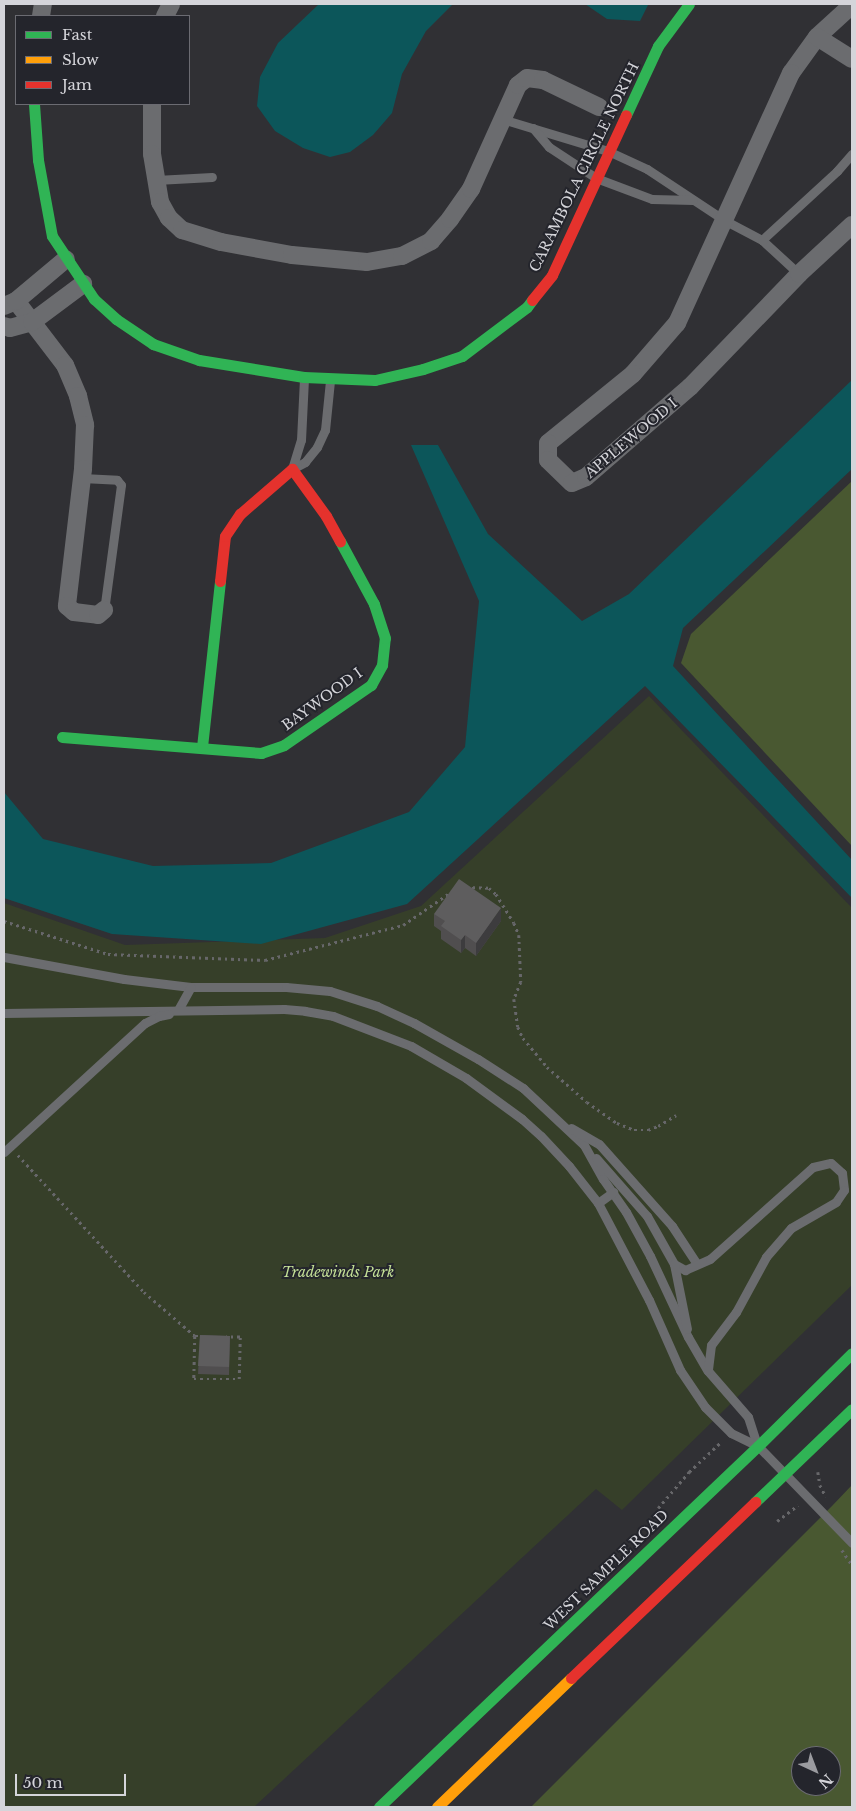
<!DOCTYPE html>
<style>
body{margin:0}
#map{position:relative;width:856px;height:1811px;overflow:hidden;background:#303034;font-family:"Libre Baskerville",serif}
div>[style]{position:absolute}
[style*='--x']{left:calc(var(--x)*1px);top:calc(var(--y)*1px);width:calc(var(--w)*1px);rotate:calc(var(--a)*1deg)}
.green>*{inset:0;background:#363f29}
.forest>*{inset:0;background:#495831}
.water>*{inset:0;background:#0c565a}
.path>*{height:2.5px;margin-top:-1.25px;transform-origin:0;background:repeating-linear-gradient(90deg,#67676a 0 2.5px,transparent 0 6.5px)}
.lane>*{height:9px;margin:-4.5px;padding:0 4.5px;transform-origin:4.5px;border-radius:4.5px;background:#6b6c6f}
.street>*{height:18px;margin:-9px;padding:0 9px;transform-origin:9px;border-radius:9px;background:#6b6c6f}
.fast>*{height:11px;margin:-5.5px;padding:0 5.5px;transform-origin:5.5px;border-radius:5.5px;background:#30b455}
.slow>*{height:11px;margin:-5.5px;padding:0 5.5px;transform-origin:5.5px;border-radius:5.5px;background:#ff9f0a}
.jam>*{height:11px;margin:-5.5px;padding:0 5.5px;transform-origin:5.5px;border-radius:5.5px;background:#e5322d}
.wall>*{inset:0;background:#504e4f}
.shaded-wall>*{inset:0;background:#3d3c3e}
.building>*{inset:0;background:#5e5d5e}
span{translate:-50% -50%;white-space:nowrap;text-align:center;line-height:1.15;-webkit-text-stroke:4px #24252c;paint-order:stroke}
.street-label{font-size:14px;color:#d5d5da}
.park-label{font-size:14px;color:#c3df96;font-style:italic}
.frame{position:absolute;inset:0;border:5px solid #d5d5da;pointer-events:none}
.legend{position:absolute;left:15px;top:15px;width:175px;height:90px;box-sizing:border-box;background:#24252c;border:1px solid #6b6b72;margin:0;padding:6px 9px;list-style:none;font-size:15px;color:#d5d5da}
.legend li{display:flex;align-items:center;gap:10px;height:25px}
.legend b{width:25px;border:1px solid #6b6b72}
.north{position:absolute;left:791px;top:1746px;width:50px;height:50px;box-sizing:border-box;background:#24252c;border:1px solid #6b6b72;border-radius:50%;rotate:137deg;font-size:14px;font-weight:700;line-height:20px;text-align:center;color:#d5d5da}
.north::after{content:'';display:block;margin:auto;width:18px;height:22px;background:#9b9ba0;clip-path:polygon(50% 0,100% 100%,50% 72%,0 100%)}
.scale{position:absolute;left:15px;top:1774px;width:111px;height:22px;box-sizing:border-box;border:2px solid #d5d5da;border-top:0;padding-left:6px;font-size:15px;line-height:18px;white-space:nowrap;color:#d5d5da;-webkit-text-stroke:4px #24252c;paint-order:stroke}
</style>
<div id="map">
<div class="green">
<div style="clip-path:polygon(649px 696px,852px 908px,852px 1285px,622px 1510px,596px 1489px,254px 1807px,4px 1807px,4px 903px,125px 945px,325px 938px,421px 906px)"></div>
</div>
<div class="forest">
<div style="clip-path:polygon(852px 481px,852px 846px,681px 663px,691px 634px)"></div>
<div style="clip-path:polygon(evenodd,852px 1485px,852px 1807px,531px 1807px,832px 1506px,852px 1485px,801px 1756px,831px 1756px,831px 1786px,801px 1786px,801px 1756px)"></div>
</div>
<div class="water">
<div style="clip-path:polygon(319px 4px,453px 4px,426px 31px,402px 74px,392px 113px,373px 135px,350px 152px,330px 157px,303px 148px,275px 131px,257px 106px,260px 77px,278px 43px)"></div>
<div style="clip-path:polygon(585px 4px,648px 4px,648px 5px,640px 21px,607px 19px)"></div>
<div style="clip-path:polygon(852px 380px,852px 469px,683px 628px,673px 666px,852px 860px,852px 898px,645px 686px,407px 904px,261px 944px,112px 934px,4px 898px,4px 792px,43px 839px,153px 866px,271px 863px,409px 812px,465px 747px,479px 601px,411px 445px,438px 445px,488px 534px,582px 621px,629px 594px)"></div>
</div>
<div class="path">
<div style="--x:466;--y:887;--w:23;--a:2"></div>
<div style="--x:489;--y:888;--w:9;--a:41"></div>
<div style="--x:496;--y:894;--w:34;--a:58"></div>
<div style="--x:514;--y:923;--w:13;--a:67"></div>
<div style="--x:519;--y:935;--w:47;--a:87.6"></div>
<div style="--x:521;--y:982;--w:18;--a:112"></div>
<div style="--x:514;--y:999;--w:28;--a:82"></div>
<div style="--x:518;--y:1027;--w:12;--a:66"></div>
<div style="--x:523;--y:1038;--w:38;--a:50"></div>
<div style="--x:547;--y:1067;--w:53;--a:41.2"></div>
<div style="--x:587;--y:1102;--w:37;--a:35"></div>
<div style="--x:617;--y:1123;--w:18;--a:22"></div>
<div style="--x:634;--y:1130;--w:14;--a:0"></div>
<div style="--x:648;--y:1130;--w:11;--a:-22"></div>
<div style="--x:658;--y:1126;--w:21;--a:-31"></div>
<div style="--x:4;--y:921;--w:109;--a:17.6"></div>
<div style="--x:108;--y:954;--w:157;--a:2.2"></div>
<div style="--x:265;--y:960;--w:142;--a:-14.2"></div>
<div style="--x:403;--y:925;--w:62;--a:-34.5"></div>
<div style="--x:18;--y:1155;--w:186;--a:47.4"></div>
<div style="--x:144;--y:1292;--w:67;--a:40.8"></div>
<div style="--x:195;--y:1336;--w:43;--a:91.3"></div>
<div style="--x:194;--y:1379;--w:45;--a:0"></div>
<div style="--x:239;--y:1379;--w:42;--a:-88.6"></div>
<div style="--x:240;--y:1337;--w:14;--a:180"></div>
<div style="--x:195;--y:1336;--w:6;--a:0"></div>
<div style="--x:818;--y:1472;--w:13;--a:81"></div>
<div style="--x:820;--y:1485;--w:13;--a:63"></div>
<div style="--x:658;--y:1508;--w:48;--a:-49.3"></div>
<div style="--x:689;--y:1472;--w:45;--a:-43.2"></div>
<div style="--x:777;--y:1521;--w:26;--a:-37"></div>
<div style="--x:842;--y:1550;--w:18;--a:56"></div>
</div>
<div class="lane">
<div style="--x:502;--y:119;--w:111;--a:16.8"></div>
<div style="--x:608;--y:151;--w:43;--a:24.8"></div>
<div style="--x:647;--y:169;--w:92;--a:33.5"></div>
<div style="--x:724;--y:220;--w:43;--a:27.8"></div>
<div style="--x:762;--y:240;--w:50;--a:42.6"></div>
<div style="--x:533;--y:128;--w:25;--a:50"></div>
<div style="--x:549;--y:147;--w:56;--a:33.4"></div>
<div style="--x:596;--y:178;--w:60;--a:20.6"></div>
<div style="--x:652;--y:199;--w:41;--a:1.4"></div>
<div style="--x:156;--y:180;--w:56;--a:-3.1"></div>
<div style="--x:762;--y:240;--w:102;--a:-42.6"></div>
<div style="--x:837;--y:171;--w:23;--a:-49"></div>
<div style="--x:292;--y:469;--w:15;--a:-28"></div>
<div style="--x:305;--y:462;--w:19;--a:-51"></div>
<div style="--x:317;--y:447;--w:19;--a:-65"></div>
<div style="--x:325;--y:430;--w:49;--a:-84.2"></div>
<div style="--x:292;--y:469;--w:30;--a:-73"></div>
<div style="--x:301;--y:440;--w:62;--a:-87.2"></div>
<div style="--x:82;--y:478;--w:35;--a:3"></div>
<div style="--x:117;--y:480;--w:6;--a:51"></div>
<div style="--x:121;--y:485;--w:126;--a:97.7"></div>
<div style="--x:4;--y:957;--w:122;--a:10.4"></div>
<div style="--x:124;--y:979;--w:67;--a:6.8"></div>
<div style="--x:191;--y:987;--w:95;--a:0"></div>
<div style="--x:286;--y:987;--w:44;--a:5.2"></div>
<div style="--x:330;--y:991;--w:49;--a:17.7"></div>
<div style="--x:377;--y:1006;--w:41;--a:24.7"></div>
<div style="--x:414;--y:1023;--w:73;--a:29.4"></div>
<div style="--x:478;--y:1059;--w:54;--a:32.8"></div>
<div style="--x:523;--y:1088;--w:83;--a:43.1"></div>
<div style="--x:584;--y:1145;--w:39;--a:61"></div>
<div style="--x:603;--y:1179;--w:40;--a:55.1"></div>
<div style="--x:626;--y:1212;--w:50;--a:61.4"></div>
<div style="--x:650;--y:1256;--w:89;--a:64.9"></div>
<div style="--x:688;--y:1337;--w:39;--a:60"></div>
<div style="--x:708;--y:1371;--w:61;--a:49"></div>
<div style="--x:748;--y:1417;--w:25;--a:72"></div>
<div style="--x:178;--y:1010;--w:26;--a:-61"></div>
<div style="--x:4;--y:1013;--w:280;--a:-0.8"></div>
<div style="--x:284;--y:1009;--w:21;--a:5"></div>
<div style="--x:305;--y:1011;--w:28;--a:10"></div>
<div style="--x:333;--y:1016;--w:84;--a:21"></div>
<div style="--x:411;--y:1046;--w:64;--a:30.2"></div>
<div style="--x:466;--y:1078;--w:69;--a:36.2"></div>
<div style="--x:522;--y:1119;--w:25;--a:42"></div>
<div style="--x:541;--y:1136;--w:41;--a:47"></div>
<div style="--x:569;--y:1166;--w:47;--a:51.9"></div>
<div style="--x:598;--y:1203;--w:110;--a:62.3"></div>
<div style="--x:649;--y:1300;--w:77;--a:66.1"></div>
<div style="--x:680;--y:1370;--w:45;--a:56"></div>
<div style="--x:705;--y:1407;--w:37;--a:45"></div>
<div style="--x:731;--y:1433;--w:30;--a:26"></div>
<div style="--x:758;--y:1446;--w:135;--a:45.9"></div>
<div style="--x:571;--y:1128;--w:32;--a:30"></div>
<div style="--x:599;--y:1144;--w:110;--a:48.3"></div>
<div style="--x:672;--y:1226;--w:45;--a:56.7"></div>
<div style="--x:4;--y:1152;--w:191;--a:-42.5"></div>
<div style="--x:145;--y:1023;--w:16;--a:-27"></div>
<div style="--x:159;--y:1016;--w:10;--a:-11"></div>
<div style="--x:596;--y:1158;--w:77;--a:48.7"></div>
<div style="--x:647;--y:1216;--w:55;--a:60.6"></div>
<div style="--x:674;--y:1264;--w:13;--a:29"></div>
<div style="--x:685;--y:1270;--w:27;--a:-24"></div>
<div style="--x:710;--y:1259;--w:138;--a:-41.8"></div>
<div style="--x:813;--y:1167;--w:18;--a:-13"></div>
<div style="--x:831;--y:1163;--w:15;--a:42"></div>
<div style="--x:842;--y:1173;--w:17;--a:83"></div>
<div style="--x:844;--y:1190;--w:14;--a:124"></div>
<div style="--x:836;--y:1202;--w:52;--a:150"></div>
<div style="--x:791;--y:1228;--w:38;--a:131"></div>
<div style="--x:766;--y:1257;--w:63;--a:118.6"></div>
<div style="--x:736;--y:1312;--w:41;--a:127.1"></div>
<div style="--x:711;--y:1345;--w:25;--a:97"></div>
<div style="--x:598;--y:1203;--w:19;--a:-36"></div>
<div style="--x:674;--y:1264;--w:66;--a:78.7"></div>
</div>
<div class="street">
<div style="--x:852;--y:5;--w:47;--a:137.6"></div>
<div style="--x:817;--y:37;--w:44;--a:125.8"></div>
<div style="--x:791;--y:73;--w:275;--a:114.5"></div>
<div style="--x:677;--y:323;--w:67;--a:130.8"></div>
<div style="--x:633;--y:374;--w:109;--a:140.9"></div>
<div style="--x:548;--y:443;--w:17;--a:90"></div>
<div style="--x:548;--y:460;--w:33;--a:44"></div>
<div style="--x:572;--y:483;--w:15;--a:-23"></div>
<div style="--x:586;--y:477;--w:138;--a:-40.9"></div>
<div style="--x:690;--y:387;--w:157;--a:-46"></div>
<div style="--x:799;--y:274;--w:72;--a:-42.8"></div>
<div style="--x:41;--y:16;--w:12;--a:-81"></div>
<div style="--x:165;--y:16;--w:13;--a:-63"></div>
<div style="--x:817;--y:37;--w:41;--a:32.2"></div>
<div style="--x:152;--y:104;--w:50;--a:90"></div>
<div style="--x:152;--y:154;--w:49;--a:80.5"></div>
<div style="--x:160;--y:202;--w:18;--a:61"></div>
<div style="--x:169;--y:218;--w:18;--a:43"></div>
<div style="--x:182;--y:230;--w:41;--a:17.1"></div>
<div style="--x:221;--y:242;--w:72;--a:10.4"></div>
<div style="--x:292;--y:255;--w:75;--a:5.3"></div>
<div style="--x:367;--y:262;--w:36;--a:-10"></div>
<div style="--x:402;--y:256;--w:33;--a:-27"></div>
<div style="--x:431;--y:241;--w:29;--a:-49"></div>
<div style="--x:450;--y:219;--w:37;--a:-55"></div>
<div style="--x:471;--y:189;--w:114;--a:-65.7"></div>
<div style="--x:518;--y:85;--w:11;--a:-38"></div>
<div style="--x:527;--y:78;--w:16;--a:7"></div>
<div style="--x:543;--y:80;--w:62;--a:25.7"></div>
<div style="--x:16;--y:301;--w:81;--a:52.6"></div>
<div style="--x:65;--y:365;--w:34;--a:67"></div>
<div style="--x:78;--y:396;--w:30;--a:76"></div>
<div style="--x:85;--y:425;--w:44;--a:92.6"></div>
<div style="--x:83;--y:469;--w:138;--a:96.7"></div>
<div style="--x:67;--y:606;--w:9;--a:41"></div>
<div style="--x:74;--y:612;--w:24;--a:7"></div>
<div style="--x:98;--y:615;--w:8;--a:-40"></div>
<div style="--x:4;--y:306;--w:13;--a:-23"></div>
<div style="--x:16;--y:301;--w:65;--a:-40"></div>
<div style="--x:4;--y:326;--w:6;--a:18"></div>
<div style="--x:10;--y:328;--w:23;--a:-15"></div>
<div style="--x:32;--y:322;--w:64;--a:-36.7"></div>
</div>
<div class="fast">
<div style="--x:34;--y:104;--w:56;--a:85.9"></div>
<div style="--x:38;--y:160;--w:77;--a:79.6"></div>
<div style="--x:52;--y:236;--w:76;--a:56.3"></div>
<div style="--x:94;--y:299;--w:30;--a:42"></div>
<div style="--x:116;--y:319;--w:45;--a:34"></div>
<div style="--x:153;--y:344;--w:49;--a:19.2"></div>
<div style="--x:199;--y:360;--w:106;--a:9.2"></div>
<div style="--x:304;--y:377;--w:71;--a:2.4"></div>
<div style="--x:375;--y:380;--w:49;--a:-12.9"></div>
<div style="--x:423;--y:369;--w:41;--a:-18.4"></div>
<div style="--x:462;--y:356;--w:81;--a:-37"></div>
<div style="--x:527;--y:307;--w:9;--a:-54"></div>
<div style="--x:626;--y:115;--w:76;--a:-65.1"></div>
<div style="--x:658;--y:46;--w:52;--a:-53.6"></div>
<div style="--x:62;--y:737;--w:200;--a:4.6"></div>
<div style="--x:261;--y:753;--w:24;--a:-19"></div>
<div style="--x:284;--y:745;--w:106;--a:-34.6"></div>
<div style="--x:371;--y:685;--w:23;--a:-61"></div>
<div style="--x:382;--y:665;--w:27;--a:-84"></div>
<div style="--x:385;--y:638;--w:36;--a:-108"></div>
<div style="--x:374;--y:604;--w:72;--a:-118.4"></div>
<div style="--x:202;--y:747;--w:167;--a:-83.8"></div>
<div style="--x:755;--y:1502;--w:134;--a:-43.8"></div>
<div style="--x:379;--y:1807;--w:523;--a:-43.61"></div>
<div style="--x:758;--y:1446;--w:132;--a:-44.7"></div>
</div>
<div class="slow">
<div style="--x:437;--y:1807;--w:186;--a:-43.9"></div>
</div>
<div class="jam">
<div style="--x:532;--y:300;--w:32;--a:-51"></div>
<div style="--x:552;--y:275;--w:176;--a:-65.2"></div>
<div style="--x:220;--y:581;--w:45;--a:-83.7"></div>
<div style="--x:225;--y:536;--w:27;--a:-56"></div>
<div style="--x:240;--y:514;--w:69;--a:-40.9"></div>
<div style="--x:292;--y:469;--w:58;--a:54.1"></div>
<div style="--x:326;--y:516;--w:29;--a:61"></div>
<div style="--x:571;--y:1678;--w:255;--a:-43.7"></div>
</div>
<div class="wall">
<div style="clip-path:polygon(434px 914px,501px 921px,476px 956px,465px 948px,461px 953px,441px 939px,441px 931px,434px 926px)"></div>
<div style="clip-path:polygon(200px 1335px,230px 1336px,229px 1375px,198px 1374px)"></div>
</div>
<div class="shaded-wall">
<div style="clip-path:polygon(501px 908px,501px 921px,476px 956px,476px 943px)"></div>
<div style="clip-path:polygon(465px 935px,465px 948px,461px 953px,461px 940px)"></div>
</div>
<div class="building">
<div style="clip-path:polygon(459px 879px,501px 908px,476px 943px,465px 935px,461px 940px,441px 926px,445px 921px,434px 914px)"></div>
<div style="clip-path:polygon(200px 1335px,230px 1336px,229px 1367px,198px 1366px)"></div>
</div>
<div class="street-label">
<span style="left:584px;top:167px;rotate:-64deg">CARAMBOLA CIRCLE NORTH</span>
<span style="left:631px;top:438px;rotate:-40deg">APPLEWOOD I</span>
<span style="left:322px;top:699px;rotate:-36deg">BAYWOOD I</span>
<span style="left:606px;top:1570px;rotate:-44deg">WEST SAMPLE ROAD</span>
</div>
<div class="park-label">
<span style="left:338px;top:1272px">Tradewinds Park</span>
</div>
<div class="frame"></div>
<ul class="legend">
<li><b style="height:6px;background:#30b455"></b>Fast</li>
<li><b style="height:6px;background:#ff9f0a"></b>Slow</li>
<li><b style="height:6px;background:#e5322d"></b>Jam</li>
</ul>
<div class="north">N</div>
<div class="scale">50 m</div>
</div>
